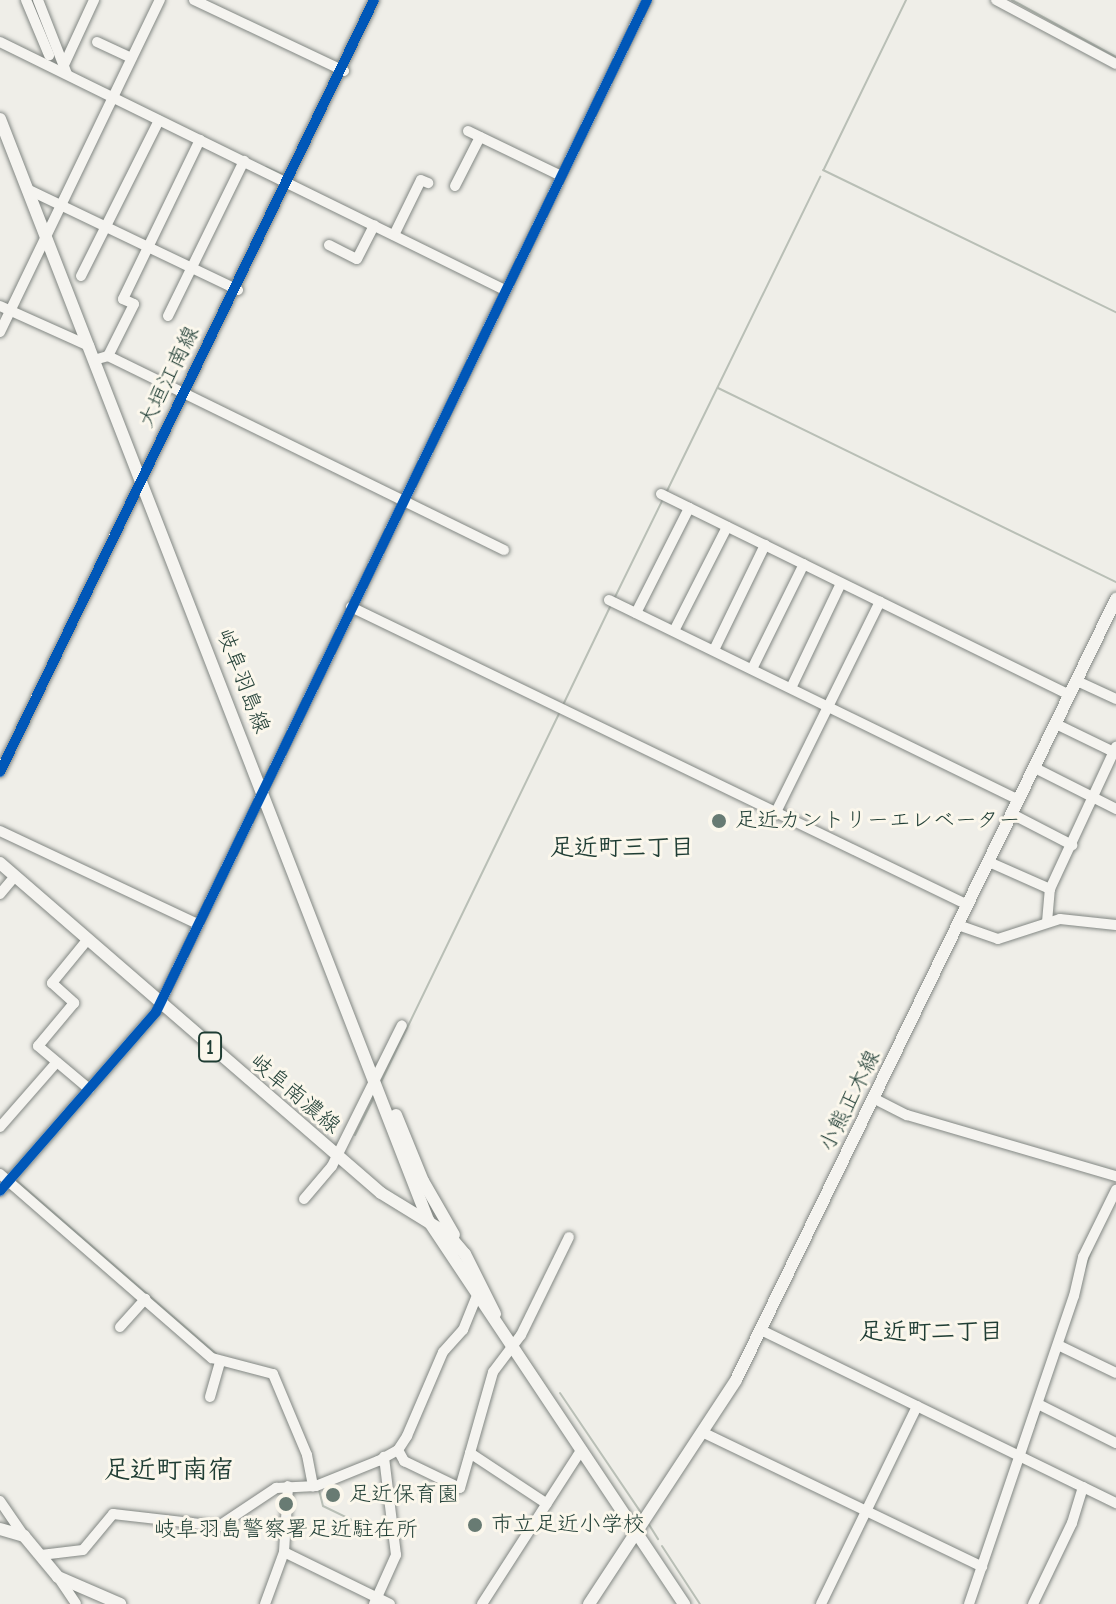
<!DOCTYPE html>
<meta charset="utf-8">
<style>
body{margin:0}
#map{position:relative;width:1116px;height:1604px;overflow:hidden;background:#efeee8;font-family:"Comic Neue","Klee One",sans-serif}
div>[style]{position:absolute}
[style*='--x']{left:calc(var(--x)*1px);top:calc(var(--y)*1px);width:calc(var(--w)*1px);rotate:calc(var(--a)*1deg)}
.stream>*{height:2px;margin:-1px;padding:0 1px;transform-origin:1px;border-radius:1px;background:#b9bfb6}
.roads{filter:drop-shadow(0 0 2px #828783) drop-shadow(0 0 2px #828783)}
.minor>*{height:10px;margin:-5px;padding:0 5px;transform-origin:5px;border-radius:5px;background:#f5f4f0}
.major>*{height:12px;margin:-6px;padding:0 6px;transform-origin:6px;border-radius:6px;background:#f5f4f0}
.cycleway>*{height:10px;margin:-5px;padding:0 5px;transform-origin:5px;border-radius:5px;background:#0057b8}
.dots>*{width:22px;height:22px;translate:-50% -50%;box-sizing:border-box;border:4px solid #fbf7ec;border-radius:50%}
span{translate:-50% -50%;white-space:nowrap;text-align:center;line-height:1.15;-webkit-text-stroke:6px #fbf7ec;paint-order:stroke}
.shield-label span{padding:2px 6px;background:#fbf7ec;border:2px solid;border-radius:6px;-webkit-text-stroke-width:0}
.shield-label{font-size:20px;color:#1f3d34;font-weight:700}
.street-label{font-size:22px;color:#1f3d34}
.poi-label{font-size:22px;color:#1f3d34}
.left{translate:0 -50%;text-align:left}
.neighbourhood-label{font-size:24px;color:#1f3d34;font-weight:700}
.quarter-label{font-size:26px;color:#1f3d34;font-weight:700}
</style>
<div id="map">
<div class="stream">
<div style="--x:33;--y:0;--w:15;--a:70"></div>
<div style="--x:1012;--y:0;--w:119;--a:28.7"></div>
<div style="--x:266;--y:167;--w:22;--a:24"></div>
<div style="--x:824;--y:169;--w:188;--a:-64.1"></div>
<div style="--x:823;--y:170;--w:326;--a:25.9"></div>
<div style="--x:718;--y:388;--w:443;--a:26"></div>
<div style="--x:666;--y:493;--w:352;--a:-64"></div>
<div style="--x:615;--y:597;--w:109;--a:-63.9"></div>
<div style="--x:563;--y:705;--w:109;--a:-64.4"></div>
<div style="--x:380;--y:1084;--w:414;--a:-64.2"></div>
<div style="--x:355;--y:1135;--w:42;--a:-63.4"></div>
<div style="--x:16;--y:1180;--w:265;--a:41"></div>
<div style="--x:1085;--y:1269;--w:18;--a:-71"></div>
<div style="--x:560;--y:1393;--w:146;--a:55.9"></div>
<div style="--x:1035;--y:1425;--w:18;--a:-71"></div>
<div style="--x:319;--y:1490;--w:16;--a:76"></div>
<div style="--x:323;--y:1506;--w:73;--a:25.9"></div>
<div style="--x:648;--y:1523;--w:19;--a:58"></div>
<div style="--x:662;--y:1546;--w:69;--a:56.8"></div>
</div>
<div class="roads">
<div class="minor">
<div style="--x:26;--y:0;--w:60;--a:67.3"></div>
<div style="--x:38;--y:0;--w:79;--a:68.6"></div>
<div style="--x:194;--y:0;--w:166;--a:25.3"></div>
<div style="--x:996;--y:0;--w:136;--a:28.1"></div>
<div style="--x:0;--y:42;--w:563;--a:26.16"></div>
<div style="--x:97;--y:42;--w:38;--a:25"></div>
<div style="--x:64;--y:65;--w:72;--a:-65.2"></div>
<div style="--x:468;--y:131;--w:103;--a:25.8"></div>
<div style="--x:455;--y:186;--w:55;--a:-63"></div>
<div style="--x:27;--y:189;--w:234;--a:25.6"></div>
<div style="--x:394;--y:235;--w:61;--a:-63.9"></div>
<div style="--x:421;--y:180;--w:8;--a:23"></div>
<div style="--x:329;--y:245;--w:31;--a:27"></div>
<div style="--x:357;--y:259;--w:38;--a:-63"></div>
<div style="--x:81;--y:276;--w:174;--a:-63.4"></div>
<div style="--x:0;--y:306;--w:98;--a:24.2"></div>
<div style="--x:168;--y:316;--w:173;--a:-63.9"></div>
<div style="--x:0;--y:332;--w:369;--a:-64.3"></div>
<div style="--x:108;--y:356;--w:58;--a:-63.4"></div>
<div style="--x:134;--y:304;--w:12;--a:-156"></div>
<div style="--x:123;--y:299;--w:177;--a:-64.2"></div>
<div style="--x:94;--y:360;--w:15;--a:-16"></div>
<div style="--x:108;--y:356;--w:441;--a:26.1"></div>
<div style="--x:661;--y:494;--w:456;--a:26.2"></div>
<div style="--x:609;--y:600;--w:456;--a:26"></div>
<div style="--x:351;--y:607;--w:685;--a:25.78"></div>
<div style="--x:636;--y:613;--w:118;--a:-63.2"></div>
<div style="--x:674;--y:631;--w:117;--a:-63"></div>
<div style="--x:714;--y:650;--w:117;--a:-64.1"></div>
<div style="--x:752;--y:669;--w:117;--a:-63.7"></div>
<div style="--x:1077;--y:681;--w:43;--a:24.8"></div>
<div style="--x:791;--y:688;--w:116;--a:-64.5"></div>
<div style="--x:1056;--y:724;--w:67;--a:25.8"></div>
<div style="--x:1035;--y:768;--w:91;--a:26.8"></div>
<div style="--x:0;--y:772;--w:858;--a:-64.15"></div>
<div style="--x:775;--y:814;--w:237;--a:-63.7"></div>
<div style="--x:1012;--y:814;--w:68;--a:27.3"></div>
<div style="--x:0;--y:831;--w:219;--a:25.2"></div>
<div style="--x:989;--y:862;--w:67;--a:23.9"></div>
<div style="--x:0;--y:894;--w:23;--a:-50"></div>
<div style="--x:1047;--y:922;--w:33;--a:-85"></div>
<div style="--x:1050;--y:889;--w:157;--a:-65.1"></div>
<div style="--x:958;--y:925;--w:42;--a:19.3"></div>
<div style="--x:998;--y:939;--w:65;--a:-17.9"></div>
<div style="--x:1060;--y:919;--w:56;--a:6.1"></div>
<div style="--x:88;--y:939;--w:57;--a:129.3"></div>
<div style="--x:52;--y:983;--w:30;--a:42"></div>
<div style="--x:74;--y:1003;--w:56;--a:129.9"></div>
<div style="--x:38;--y:1046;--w:67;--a:40.1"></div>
<div style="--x:873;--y:1098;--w:38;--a:27"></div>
<div style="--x:907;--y:1115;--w:218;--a:16.3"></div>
<div style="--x:0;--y:1127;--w:86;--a:-48.8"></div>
<div style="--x:0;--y:1174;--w:281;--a:41"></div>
<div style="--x:212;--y:1358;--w:63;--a:14.7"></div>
<div style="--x:273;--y:1374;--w:88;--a:67.2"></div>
<div style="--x:307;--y:1455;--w:32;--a:79"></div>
<div style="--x:0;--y:1191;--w:237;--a:-48.9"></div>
<div style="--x:156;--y:1012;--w:1125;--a:-64.12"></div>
<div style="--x:304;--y:1199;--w:43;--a:-49.7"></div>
<div style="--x:332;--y:1166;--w:157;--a:-63.6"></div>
<div style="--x:120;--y:1327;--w:38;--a:-48"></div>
<div style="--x:761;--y:1330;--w:358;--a:26"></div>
<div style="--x:1083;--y:1487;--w:38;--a:107"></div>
<div style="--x:1072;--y:1523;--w:90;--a:115.7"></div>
<div style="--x:1058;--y:1345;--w:64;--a:25.8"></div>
<div style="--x:210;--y:1397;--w:37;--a:-74"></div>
<div style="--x:1038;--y:1404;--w:87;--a:26.6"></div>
<div style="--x:702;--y:1432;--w:311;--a:25.7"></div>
<div style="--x:398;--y:1450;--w:13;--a:61"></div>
<div style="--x:404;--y:1461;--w:62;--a:25.7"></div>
<div style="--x:460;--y:1488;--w:36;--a:-74"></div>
<div style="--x:470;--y:1453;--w:92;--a:33.5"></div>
<div style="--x:470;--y:1453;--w:84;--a:-74.1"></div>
<div style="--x:493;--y:1372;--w:46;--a:-52.9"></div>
<div style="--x:521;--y:1335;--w:109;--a:-63.9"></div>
<div style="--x:1083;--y:1487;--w:37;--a:26"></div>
<div style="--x:0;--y:1501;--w:42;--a:55.6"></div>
<div style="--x:284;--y:1552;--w:118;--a:26.1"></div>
<div style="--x:41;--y:1555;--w:42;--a:-6.8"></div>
<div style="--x:83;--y:1550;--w:47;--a:-50.2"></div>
<div style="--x:113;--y:1514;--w:107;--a:6.5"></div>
<div style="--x:219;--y:1526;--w:69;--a:-33.7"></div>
<div style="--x:276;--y:1488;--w:40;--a:-2.9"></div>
<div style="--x:316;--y:1486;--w:67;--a:-22"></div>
<div style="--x:378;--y:1461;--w:23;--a:-29"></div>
<div style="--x:398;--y:1450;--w:17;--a:-57"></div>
<div style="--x:407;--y:1436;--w:91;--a:-66.8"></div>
<div style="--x:443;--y:1352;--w:30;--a:-48"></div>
<div style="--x:463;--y:1330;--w:35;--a:-68"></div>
<div style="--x:58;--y:1577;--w:32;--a:56"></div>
<div style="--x:265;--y:1604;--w:55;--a:-69.9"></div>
<div style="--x:284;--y:1552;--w:66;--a:-86.5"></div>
<div style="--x:374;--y:1604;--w:54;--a:-65.8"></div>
<div style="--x:396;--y:1555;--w:99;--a:-97"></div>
<div style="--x:482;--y:1604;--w:184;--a:-57.2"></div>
<div style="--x:821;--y:1604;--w:220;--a:-64.1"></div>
<div style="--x:969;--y:1604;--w:325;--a:-71.2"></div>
<div style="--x:1074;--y:1296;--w:40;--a:-77"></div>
<div style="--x:1083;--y:1257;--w:75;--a:-63.8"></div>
</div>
<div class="major">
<div style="--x:0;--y:119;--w:1181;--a:68.76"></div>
<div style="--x:428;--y:1220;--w:462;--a:56.3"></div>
<div style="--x:0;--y:863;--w:504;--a:40.9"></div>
<div style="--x:381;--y:1193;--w:79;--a:31.5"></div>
<div style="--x:448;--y:1234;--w:26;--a:50"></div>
<div style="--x:465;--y:1254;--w:67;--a:63.4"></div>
<div style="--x:396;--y:1115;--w:71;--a:67.8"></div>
<div style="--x:423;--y:1181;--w:62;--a:60.1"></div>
<div style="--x:0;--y:1529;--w:25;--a:16"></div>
<div style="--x:24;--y:1536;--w:53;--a:50.3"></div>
<div style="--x:58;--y:1577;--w:68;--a:23.5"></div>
<div style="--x:589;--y:1604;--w:268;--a:-56.7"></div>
<div style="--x:736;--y:1380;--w:869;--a:-64.05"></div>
</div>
</div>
<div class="cycleway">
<div style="--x:0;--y:772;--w:858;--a:-64.15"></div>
<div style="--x:0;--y:1191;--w:237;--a:-48.9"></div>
<div style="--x:156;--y:1012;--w:1125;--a:-64.12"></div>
</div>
<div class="dots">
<div style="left:719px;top:821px;background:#687b73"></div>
<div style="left:333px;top:1495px;background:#687b73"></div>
<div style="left:286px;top:1504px;background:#687b73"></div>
<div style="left:475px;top:1525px;background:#687b73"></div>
</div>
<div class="shield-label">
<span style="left:210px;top:1047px">1</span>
</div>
<div class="street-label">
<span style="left:169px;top:377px;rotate:-64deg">大垣江南線</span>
<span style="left:243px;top:681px;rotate:69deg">岐阜羽島線</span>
<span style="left:295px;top:1094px;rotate:40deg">岐阜南濃線</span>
<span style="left:850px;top:1101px;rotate:-64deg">小熊正木線</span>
</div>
<div class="poi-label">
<span class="left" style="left:735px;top:821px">足近カントリーエレベーター</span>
<span class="left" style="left:349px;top:1495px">足近保育園</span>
<span class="left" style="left:491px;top:1525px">市立足近小学校</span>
<span style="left:286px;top:1530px">岐阜羽島警察署足近駐在所</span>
</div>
<div class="neighbourhood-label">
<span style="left:622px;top:848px">足近町三丁目</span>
<span style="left:931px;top:1332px">足近町二丁目</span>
</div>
<div class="quarter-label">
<span style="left:169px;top:1471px">足近町南宿</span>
</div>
</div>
